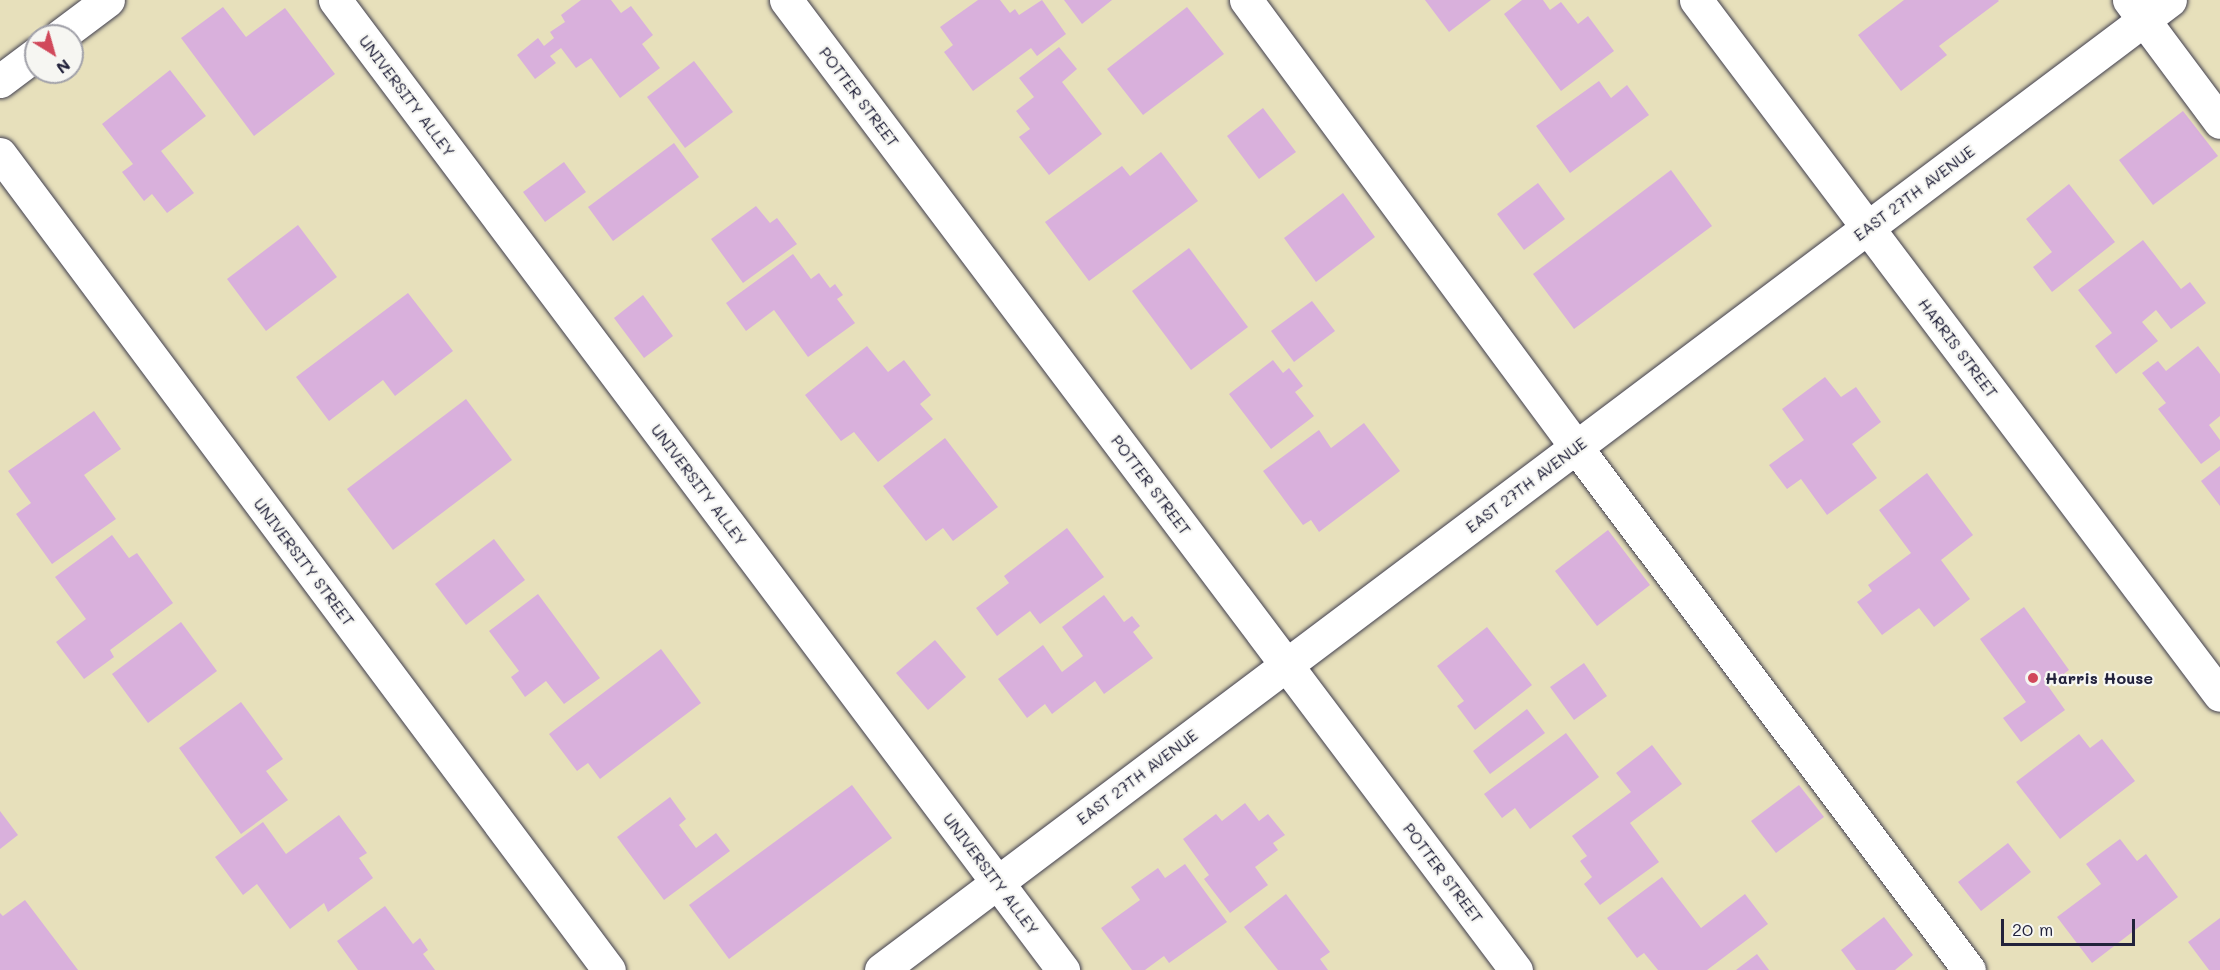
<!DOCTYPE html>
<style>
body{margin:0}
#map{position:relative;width:2220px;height:970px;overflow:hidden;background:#e7e0bb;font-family:Mali,sans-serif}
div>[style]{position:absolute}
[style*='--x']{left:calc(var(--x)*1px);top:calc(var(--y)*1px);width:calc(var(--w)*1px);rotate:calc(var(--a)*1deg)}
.building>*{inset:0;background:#d9b0dc}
.roads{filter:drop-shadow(0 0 2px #403e4e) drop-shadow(0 0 2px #403e4e)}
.minor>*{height:33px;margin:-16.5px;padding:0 16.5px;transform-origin:16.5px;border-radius:16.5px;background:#fff}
.dots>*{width:16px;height:16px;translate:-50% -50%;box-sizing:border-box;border:3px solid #f6f6f2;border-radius:50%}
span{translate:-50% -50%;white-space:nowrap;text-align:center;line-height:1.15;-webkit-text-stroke:4.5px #f6f6f2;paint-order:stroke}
.street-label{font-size:16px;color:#22223b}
.poi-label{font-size:16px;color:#22223b;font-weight:700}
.left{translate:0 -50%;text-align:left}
.north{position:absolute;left:24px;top:24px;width:60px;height:60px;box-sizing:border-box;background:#f6f6f2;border:2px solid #a1a1a9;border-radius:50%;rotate:143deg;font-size:16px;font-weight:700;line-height:24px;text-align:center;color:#22223b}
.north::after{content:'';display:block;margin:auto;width:21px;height:27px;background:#d1495b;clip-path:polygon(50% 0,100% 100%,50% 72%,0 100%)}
.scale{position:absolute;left:2001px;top:919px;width:134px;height:27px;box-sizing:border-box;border:3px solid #22223b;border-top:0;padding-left:8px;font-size:18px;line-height:21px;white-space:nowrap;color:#22223b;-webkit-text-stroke:4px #f6f6f2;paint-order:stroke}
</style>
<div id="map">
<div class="building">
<div style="clip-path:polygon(581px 0,611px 0,621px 13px,631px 6px,653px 35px,642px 44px,660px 68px,620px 98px,591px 58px,576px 68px,561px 48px,550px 56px,556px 63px,535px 79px,517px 55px,538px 38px,544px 46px,554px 38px,550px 32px,565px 22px,561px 15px)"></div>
<div style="clip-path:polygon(978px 0,1000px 0,1010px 13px,1015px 9px,1019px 15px,1042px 0,1066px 34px,1037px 56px,1031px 48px,973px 91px,944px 52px,953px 45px,940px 27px)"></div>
<div style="clip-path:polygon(1064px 0,1112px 0,1082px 24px)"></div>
<div style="clip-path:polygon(1425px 0,1491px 0,1449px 32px)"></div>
<div style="clip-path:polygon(1522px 0,1543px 0,1550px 10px,1561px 2px,1578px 24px,1588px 16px,1614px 51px,1561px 91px,1504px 14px)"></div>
<div style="clip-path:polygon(1904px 0,1998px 0,1999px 1px,1939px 46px,1947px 55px,1901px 91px,1858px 35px)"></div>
<div style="clip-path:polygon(223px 7px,246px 37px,285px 8px,335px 74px,254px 136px,181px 38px)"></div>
<div style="clip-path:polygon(1187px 7px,1224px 54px,1143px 115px,1107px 69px)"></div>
<div style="clip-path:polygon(1059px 47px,1077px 69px,1062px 82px,1102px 134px,1049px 175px,1019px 137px,1030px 129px,1016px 111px,1034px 97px,1019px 78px)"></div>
<div style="clip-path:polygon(694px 61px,733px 112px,685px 148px,647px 97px)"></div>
<div style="clip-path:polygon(170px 70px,206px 116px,161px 151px,194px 193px,167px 213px,152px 194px,144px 201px,122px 172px,133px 164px,102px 124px)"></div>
<div style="clip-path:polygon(1599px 81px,1611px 98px,1627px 85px,1649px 115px,1570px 173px,1536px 126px)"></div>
<div style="clip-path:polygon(1263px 108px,1296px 152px,1259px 179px,1227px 136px)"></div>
<div style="clip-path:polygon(2183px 111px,2218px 156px,2153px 205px,2119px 160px)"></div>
<div style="clip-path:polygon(674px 143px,699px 177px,613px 241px,588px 207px)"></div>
<div style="clip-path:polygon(1161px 152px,1198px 201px,1089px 281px,1045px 222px,1122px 166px,1130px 176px)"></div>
<div style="clip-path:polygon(564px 162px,586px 192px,545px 222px,523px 192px)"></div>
<div style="clip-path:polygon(1671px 170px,1712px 226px,1574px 329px,1533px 274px)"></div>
<div style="clip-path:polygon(1538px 183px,1565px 219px,1524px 250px,1497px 214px)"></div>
<div style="clip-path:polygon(2069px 184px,2115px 242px,2052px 292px,2033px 267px,2052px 252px,2026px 219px)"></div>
<div style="clip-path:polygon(1343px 193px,1375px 237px,1316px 282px,1284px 238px)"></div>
<div style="clip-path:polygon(756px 206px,770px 223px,777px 218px,797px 244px,743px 283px,711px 239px)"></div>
<div style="clip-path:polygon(298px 225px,337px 277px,266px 331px,227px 279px)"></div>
<div style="clip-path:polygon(2143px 240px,2181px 289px,2190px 282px,2206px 303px,2171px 329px,2156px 310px,2142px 322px,2158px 341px,2116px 374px,2095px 346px,2112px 333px,2078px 290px)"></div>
<div style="clip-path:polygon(1189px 248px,1248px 327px,1191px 370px,1132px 291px)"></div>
<div style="clip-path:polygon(793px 254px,811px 279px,819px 273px,830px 288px,835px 284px,843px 295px,837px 299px,855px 323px,808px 357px,774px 310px,746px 331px,726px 303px)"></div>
<div style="clip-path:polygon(408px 293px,453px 351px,395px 396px,383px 380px,329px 421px,296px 377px)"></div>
<div style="clip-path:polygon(643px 295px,673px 336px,644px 358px,614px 318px)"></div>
<div style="clip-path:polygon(1312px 301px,1335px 331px,1294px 362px,1271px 331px)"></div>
<div style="clip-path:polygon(867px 346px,888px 372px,904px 360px,931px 395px,920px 404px,933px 419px,878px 462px,854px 432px,841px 441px,805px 395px)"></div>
<div style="clip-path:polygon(2198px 346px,2220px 374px,2220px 416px,2209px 425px,2220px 440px,2220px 450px,2201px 464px,2158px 409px,2166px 403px,2142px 373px,2158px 361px,2166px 371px)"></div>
<div style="clip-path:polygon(1273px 360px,1283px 373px,1289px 368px,1303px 386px,1295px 392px,1314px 416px,1271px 449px,1229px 394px)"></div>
<div style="clip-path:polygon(1825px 377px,1841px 397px,1856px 387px,1881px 422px,1852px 444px,1877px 478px,1827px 515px,1801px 479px,1787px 489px,1769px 465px,1804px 440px,1782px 409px)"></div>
<div style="clip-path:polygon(466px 399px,512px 460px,393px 550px,347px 489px)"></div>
<div style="clip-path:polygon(94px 411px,121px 449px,84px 475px,116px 519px,52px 564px,16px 514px,31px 503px,8px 471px)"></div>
<div style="clip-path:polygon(1364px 423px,1400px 471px,1319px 532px,1311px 520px,1303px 525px,1263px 471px,1319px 430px,1331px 448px)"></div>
<div style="clip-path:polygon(945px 438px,998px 507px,953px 541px,943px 528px,926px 541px,883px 486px)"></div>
<div style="clip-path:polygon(2220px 466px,2220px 506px,2201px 481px)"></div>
<div style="clip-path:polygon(1927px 473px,1973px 535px,1941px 560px,1970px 599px,1934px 627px,1919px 608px,1882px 635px,1857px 602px,1872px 591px,1868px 585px,1911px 553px,1879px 510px)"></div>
<div style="clip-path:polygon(1067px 528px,1104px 577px,1040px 624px,1030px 611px,997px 636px,976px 608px,1009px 583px,1004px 576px)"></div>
<div style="clip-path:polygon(1608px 530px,1650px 585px,1597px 626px,1555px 571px)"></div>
<div style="clip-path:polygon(112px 535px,129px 558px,137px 553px,173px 603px,110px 650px,114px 657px,84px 679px,56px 642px,86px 619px,55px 577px)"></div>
<div style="clip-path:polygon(494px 539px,525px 580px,466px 625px,435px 584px)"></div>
<div style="clip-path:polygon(538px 594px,600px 678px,564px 704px,546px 681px,525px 697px,511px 677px,519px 671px,489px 631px)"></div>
<div style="clip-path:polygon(1104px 595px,1124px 622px,1132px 616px,1140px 626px,1133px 632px,1153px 658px,1104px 694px,1095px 681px,1052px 714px,1045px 704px,1027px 718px,998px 679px,1043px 645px,1062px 672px,1083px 656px,1062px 627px)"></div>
<div style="clip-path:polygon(2024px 607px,2069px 670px,2048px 686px,2065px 710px,2021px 742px,2003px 718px,2026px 702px,1980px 639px)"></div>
<div style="clip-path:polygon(181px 622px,217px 671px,148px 723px,112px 674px)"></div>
<div style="clip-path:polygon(1487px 627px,1532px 685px,1475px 730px,1457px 706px,1464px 701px,1437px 666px)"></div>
<div style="clip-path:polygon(935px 640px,966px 677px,928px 710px,896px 673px)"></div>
<div style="clip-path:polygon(661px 649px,701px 703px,600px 779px,588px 763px,577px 771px,549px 734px)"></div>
<div style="clip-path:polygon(1584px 663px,1607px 696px,1574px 720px,1550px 687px)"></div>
<div style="clip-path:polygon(241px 702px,283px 759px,266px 771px,288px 800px,241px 834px,179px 748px)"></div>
<div style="clip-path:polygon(1527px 709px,1545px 733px,1490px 774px,1473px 751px)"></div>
<div style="clip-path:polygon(1566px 733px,1599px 777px,1530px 829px,1515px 808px,1502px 818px,1484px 794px)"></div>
<div style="clip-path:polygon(2079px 734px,2090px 748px,2102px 739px,2135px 781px,2060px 839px,2016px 782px)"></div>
<div style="clip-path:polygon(1652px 745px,1682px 784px,1630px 823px,1659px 862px,1600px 905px,1584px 884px,1592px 877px,1580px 861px,1587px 856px,1572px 836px,1631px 792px,1616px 773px)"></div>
<div style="clip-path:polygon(852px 785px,892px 838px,729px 959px,689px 905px)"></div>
<div style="clip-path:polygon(1799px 785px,1824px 817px,1776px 853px,1751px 821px)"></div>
<div style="clip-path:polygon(670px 797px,686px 819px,679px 825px,696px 848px,716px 833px,730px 851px,664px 900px,617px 837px)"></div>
<div style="clip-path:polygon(1245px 803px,1259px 821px,1268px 814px,1285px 835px,1273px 843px,1278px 850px,1255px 867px,1268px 885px,1230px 913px,1204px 879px,1209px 875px,1183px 839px,1216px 814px,1222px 821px)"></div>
<div style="clip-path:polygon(0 811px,18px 835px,0 849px)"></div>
<div style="clip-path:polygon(339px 815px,367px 853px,359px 858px,373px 878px,328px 912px,324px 903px,290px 929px,257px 884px,243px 895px,215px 857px,263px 822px,286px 854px)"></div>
<div style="clip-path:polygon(2120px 839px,2137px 861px,2146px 854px,2178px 897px,2092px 963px,2057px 917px,2101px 884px,2086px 864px)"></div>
<div style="clip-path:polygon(2008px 843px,2031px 872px,1981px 911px,1958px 882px)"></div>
<div style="clip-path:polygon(1185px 864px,1227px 922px,1169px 963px,1164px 956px,1145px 970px,1132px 970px,1101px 928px,1140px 900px,1131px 887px,1158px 868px,1165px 878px)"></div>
<div style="clip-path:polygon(1662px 877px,1701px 928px,1745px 894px,1768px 924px,1707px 970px,1658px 970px,1644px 953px,1637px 958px,1607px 918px)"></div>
<div style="clip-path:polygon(1286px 894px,1330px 952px,1320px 959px,1328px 970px,1278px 970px,1244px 927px)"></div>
<div style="clip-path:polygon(25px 900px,78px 970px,0 970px,0 913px,3px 916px)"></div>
<div style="clip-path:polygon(385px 906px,413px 944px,420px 938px,428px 950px,423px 954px,435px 970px,358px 970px,337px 941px)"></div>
<div style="clip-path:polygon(1884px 917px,1913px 955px,1895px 970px,1856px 970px,1841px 950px)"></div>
<div style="clip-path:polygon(2220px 918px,2220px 970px,2209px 970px,2188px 942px)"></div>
<div style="clip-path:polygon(1757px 954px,1769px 970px,1736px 970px)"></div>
</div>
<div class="roads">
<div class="minor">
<div style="--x:335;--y:0;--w:1213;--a:53.11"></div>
<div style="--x:786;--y:0;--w:1214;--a:53.04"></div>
<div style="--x:1246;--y:0;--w:556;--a:53.56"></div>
<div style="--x:1576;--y:447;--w:654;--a:53.08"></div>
<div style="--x:1696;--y:0;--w:870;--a:52.99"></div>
<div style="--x:2129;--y:0;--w:152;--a:53.3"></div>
<div style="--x:60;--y:36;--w:60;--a:-36.9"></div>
<div style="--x:0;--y:81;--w:45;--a:-36.9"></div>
<div style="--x:0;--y:154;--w:1018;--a:53.27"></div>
<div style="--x:881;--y:970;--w:1613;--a:-36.96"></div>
</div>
</div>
<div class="dots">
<div style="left:2033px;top:678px;background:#d1495b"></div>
</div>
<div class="street-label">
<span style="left:407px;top:96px;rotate:53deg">UNIVERSITY ALLEY</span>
<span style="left:859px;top:97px;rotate:53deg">POTTER STREET</span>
<span style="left:1914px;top:193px;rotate:-37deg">EAST 27TH AVENUE</span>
<span style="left:1958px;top:348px;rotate:53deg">HARRIS STREET</span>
<span style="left:699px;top:485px;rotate:53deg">UNIVERSITY ALLEY</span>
<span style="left:1151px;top:485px;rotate:53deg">POTTER STREET</span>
<span style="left:1526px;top:485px;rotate:-37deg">EAST 27TH AVENUE</span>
<span style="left:304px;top:562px;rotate:53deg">UNIVERSITY STREET</span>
<span style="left:1137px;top:777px;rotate:-37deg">EAST 27TH AVENUE</span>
<span style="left:1443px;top:873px;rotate:53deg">POTTER STREET</span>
<span style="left:991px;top:874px;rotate:53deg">UNIVERSITY ALLEY</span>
</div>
<div class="poi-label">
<span class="left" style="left:2045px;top:678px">Harris House</span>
</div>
<div class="north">N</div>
<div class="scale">20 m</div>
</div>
